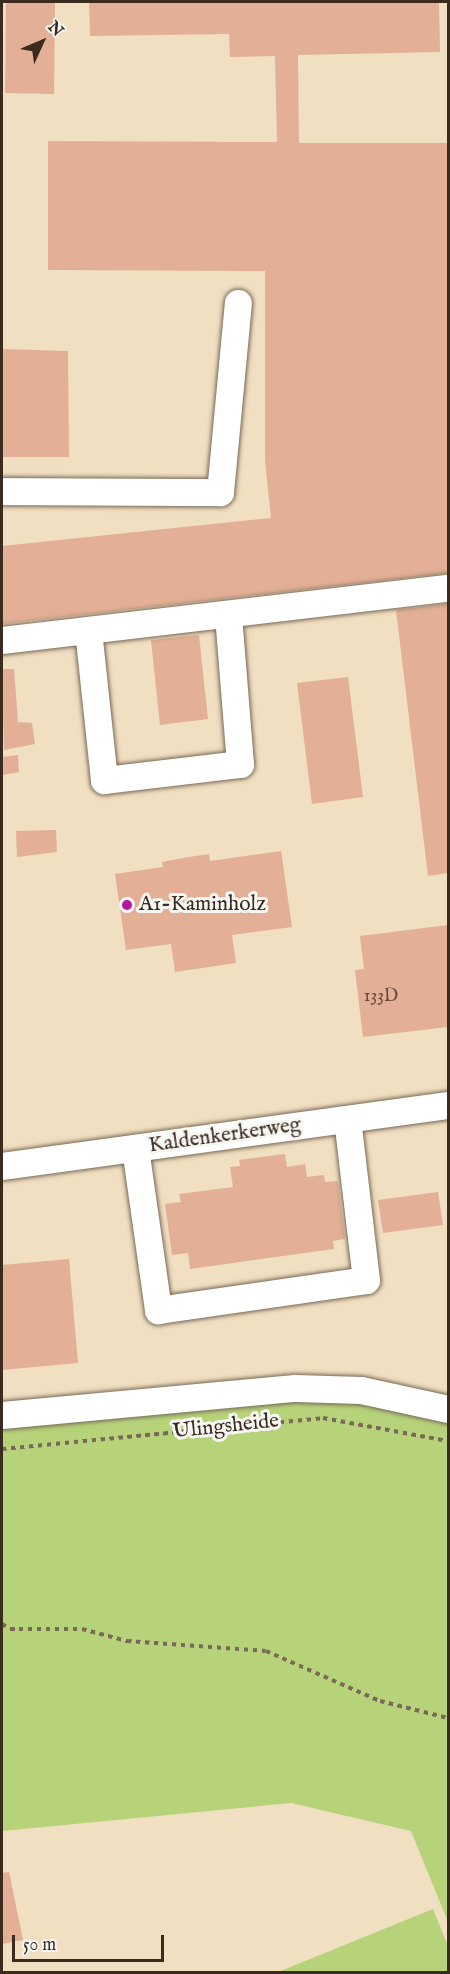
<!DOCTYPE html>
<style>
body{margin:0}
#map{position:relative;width:450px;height:1974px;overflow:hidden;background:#f0dfc1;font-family:"IM FELL English",serif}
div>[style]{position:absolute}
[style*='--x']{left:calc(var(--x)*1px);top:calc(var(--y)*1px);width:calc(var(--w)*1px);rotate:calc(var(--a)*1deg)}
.green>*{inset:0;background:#b6d37a}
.building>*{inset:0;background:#e3af96}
.path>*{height:4px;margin-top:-2px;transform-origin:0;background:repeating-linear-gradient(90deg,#7a6957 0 4.5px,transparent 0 9px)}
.roads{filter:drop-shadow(0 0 2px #7a6957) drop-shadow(0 0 2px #7a6957)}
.minor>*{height:27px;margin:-13.5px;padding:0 13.5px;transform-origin:13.5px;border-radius:13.5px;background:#fff}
.dots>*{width:16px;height:16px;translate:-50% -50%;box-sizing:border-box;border:3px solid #f6f6f2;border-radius:50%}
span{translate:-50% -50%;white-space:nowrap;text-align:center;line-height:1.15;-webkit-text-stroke:6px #f6f6f2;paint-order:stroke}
.number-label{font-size:18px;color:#654b3c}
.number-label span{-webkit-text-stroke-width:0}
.poi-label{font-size:21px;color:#3b2a1e}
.left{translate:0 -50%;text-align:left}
.street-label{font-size:21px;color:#3b2a1e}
.frame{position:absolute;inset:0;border:3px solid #3b2a1e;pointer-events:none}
.north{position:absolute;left:12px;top:12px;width:60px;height:60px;-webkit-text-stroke:4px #f6f6f2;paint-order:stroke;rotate:46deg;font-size:16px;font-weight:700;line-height:24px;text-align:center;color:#3b2a1e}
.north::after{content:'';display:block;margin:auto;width:21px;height:27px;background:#3b2a1e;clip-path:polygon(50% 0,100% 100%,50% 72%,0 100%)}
.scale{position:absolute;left:12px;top:1935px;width:152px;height:27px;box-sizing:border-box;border:3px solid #3b2a1e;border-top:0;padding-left:8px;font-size:18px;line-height:21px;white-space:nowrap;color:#3b2a1e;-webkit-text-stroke:4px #f6f6f2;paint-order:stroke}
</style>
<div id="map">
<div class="green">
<div style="clip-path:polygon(295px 1398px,360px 1401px,448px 1418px,448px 1922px,411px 1831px,291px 1803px,2px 1831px,2px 1425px)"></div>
<div style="clip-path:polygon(433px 1909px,448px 1946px,448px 1972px,278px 1972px)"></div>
</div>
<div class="building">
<div style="clip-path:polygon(6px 2px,55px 2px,54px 94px,5px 93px)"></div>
<div style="clip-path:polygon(89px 2px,439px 2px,440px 52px,298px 55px,299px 143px,448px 143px,448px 573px,2px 624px,2px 546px,271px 518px,265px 461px,265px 271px,48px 270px,48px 141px,277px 142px,275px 56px,230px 57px,229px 34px,90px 36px)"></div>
<div style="clip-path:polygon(2px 349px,68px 351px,69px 457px,2px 457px)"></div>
<div style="clip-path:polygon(448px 604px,448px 873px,428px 876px,396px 610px)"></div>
<div style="clip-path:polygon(199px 635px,208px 719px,160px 725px,151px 640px)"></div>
<div style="clip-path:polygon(2px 669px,14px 669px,18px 722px,32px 723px,35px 744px,4px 750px)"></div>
<div style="clip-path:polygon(348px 677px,363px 797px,312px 804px,297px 683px)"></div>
<div style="clip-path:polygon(18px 755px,19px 772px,2px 775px,2px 757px)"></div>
<div style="clip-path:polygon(56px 830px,57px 852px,17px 857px,16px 831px)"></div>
<div style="clip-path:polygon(281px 851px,292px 927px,232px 935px,236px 963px,175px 972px,171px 944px,126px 950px,115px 874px,163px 867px,162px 862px,189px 857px,209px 854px,210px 861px)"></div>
<div style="clip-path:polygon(448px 925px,448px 1027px,363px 1037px,355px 970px,364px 969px,360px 936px)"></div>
<div style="clip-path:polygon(285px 1154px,287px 1167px,305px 1164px,307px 1177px,324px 1175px,325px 1182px,338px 1181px,345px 1239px,333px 1241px,334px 1249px,190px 1269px,188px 1253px,172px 1255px,165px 1204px,181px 1202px,179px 1194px,233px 1187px,230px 1167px,240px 1166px,239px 1160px)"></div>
<div style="clip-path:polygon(438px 1192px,443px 1225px,383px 1233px,378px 1200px)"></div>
<div style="clip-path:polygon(69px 1259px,78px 1363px,2px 1370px,2px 1265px)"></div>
<div style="clip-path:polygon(9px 1872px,23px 1940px,2px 1944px,2px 1873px)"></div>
</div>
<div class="path">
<div style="--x:2;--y:1449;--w:322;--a:-5.5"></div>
<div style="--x:323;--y:1418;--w:127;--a:10.4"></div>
<div style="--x:2;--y:1624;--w:9;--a:32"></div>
<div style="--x:10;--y:1629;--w:72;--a:0"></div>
<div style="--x:82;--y:1629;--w:47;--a:14.9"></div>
<div style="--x:127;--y:1641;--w:139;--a:4.1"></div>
<div style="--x:266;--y:1651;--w:124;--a:23.7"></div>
<div style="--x:380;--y:1701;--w:70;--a:14"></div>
</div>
<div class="roads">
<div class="minor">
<div style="--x:2;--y:491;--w:218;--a:0.3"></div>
<div style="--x:220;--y:492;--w:190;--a:-84.6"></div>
<div style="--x:88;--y:630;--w:151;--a:83.9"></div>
<div style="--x:104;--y:780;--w:137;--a:-6.7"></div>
<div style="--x:240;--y:764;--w:150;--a:-94.6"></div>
<div style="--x:2;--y:640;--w:449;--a:-6.7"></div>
<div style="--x:135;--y:1148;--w:164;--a:81.9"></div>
<div style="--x:158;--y:1310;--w:210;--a:-8.2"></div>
<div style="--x:366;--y:1280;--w:162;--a:-96.7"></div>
<div style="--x:2;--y:1166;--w:450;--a:-7.8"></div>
<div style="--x:2;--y:1415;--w:294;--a:-5.3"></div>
<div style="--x:295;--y:1388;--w:66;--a:1.7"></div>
<div style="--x:361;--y:1390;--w:89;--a:12.3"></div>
</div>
</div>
<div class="dots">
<div style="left:127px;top:905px;background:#b5179e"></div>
</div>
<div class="number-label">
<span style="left:381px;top:997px">133D</span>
</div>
<div class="poi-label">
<span class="left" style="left:139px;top:905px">A1-Kaminholz</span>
</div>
<div class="street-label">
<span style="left:225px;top:1136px;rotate:-8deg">Kaldenkerkerweg</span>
<span style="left:226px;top:1427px;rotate:-6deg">Ulingsheide</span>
</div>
<div class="frame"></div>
<div class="north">N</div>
<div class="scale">50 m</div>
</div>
